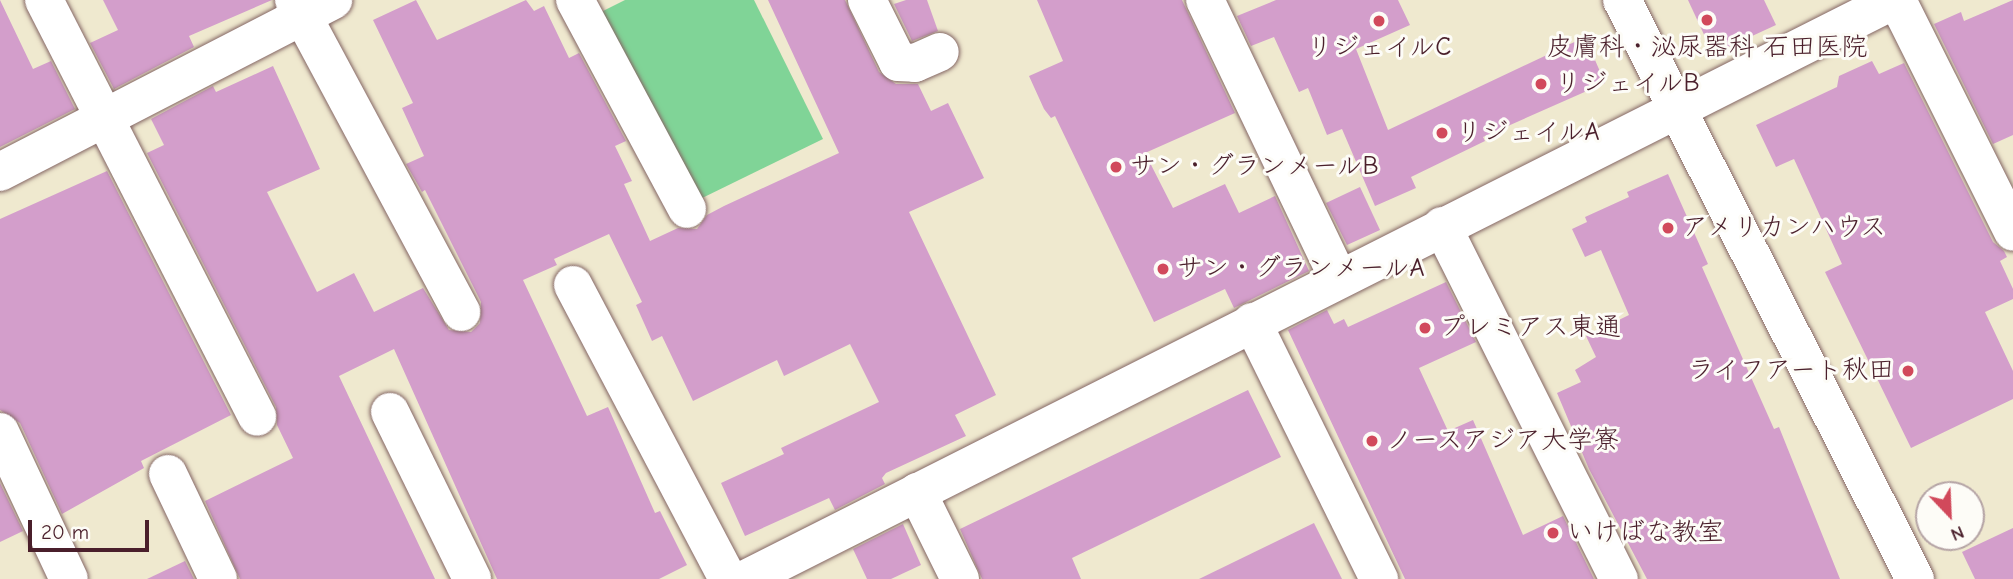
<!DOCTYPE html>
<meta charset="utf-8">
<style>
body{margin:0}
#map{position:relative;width:2013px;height:579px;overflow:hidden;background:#efe9cf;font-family:"Comic Neue","Klee One",sans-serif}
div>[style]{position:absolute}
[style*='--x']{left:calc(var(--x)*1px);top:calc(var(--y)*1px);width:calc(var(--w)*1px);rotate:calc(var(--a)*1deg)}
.green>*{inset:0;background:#80d497}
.building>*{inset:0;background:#d39ecb}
.roads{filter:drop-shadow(0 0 2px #846664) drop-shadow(0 0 2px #846664)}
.minor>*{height:38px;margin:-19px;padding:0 19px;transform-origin:19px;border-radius:19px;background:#fff}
.dots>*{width:19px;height:19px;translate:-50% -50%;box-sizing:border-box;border:4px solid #fdfcf7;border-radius:50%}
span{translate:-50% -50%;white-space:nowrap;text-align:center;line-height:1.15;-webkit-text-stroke:6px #fdfcf7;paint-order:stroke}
.poi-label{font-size:26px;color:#4a1f2b}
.left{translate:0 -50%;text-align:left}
.right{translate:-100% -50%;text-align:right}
.north{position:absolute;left:1915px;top:481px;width:70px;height:70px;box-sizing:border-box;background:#fdfcf7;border:2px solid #b5a4a5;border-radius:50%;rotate:157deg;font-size:19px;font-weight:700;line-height:28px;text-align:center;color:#4a1f2b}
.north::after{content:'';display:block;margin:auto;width:24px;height:32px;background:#d1495b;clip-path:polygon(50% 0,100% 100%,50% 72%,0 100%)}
.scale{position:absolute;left:28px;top:520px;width:121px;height:32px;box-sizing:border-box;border:4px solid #4a1f2b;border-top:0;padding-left:9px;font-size:21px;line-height:24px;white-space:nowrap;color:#4a1f2b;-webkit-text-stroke:5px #fdfcf7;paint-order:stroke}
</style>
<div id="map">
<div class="green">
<div style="clip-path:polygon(625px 0,754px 0,823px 139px,694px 202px,601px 12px)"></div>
</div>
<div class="building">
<div style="clip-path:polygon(0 0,33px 69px,51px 61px,75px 109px,0 147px)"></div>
<div style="clip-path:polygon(103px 0,272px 0,189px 36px,194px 47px,114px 89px,90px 43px,118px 30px)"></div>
<div style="clip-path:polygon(416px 0,437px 40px,526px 0,534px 11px,544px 6px,569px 58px,579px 53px,626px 141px,615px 146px,632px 181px,624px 184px,650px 241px,678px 228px,697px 229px,707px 215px,724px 206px,839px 153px,768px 0,845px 0,879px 72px,896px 84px,918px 84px,931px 111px,948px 103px,984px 178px,909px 212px,996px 395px,955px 415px,966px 436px,886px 473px,882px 478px,885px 484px,835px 510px,829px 498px,745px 536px,721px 483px,784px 454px,781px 448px,879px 402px,850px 344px,784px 376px,777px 360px,693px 401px,662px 336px,652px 341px,636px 305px,642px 302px,609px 234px,554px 259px,557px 265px,523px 280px,587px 416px,608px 407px,655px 513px,660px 511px,687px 565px,659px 579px,497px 579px,394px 349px,339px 376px,435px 579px,240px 579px,205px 501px,293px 458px,277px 425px,276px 407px,147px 153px,164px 145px,151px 119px,213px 86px,216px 92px,273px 66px,320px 169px,267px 192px,317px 292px,354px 273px,374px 312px,423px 288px,449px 330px,471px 332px,480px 323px,481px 302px,425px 190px,422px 192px,406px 164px,424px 156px,402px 108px,413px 103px,373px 20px)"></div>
<div style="clip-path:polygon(906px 0,927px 0,938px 31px,912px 41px,894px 4px)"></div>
<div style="clip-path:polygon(1037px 0,1182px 0,1235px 113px,1145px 153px,1173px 208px,1225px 184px,1239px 213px,1275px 196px,1309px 271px,1234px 308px,1225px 289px,1154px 322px,1055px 116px,1051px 118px,1044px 109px,1029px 76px,1063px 61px)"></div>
<div style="clip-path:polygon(1276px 0,1398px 0,1410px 25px,1356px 49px,1388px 130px,1585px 37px,1605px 83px,1483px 137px,1485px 141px,1411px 177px,1416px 188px,1375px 206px,1342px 129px,1327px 135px,1308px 88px,1299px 92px,1274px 37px,1251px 46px,1237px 16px)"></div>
<div style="clip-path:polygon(1688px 0,1764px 0,1776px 25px,1713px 54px)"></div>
<div style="clip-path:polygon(2013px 0,2013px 135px,1993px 144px,1934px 24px,1961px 12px,1964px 21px)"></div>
<div style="clip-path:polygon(1872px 61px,1879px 74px,1904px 63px,1993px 242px,2004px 251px,2007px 257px,2000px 261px,2013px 289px,2013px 299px,1985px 312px,2013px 371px,2013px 399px,1911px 448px,1825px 272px,1842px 264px,1794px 159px,1776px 167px,1756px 125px,1837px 87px,1839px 76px)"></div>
<div style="clip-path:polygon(107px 171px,231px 415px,141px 461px,144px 468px,62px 514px,20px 423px,0 410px,0 219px)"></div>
<div style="clip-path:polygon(1668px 174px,1708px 264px,1702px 267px,1774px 429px,1779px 427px,1840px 579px,1647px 579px,1589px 469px,1557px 393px,1581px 382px,1575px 370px,1596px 357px,1586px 336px,1629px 315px,1601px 250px,1585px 257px,1572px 229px,1587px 222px,1585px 217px,1629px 197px,1627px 192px)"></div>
<div style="clip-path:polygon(1360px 187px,1380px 230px,1347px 245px,1326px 203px)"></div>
<div style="clip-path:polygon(1446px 282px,1476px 342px,1419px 368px,1448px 431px,1473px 420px,1523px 535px,1563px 516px,1594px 579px,1405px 579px,1288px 330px,1327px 310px,1334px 324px,1344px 319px,1348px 327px)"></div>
<div style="clip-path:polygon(1248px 390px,1281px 457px,1072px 558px,1081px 579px,982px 579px,960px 529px)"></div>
<div style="clip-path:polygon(0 483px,23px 531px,0 542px)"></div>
<div style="clip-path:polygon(1314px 523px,1342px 579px,1199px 579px)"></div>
<div style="clip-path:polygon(903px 524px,921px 565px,891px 579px,867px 579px,853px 549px)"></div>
<div style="clip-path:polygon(2013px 528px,2013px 579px,1975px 579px,1962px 552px)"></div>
<div style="clip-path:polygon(185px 561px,194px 579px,147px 579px)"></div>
</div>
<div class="roads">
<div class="minor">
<div style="--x:44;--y:0;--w:468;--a:62.9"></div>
<div style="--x:294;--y:0;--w:354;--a:61.8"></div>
<div style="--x:575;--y:0;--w:237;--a:61.8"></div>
<div style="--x:867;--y:0;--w:69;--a:63.4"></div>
<div style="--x:898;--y:62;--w:17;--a:3"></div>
<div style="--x:915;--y:63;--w:27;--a:-24"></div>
<div style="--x:1205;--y:0;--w:308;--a:64.4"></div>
<div style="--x:1622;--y:0;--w:649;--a:63.16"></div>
<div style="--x:1897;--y:0;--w:259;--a:63.4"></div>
<div style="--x:0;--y:172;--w:375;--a:-27.3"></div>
<div style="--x:1442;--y:226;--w:395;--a:63.4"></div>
<div style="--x:573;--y:285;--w:332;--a:62.2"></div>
<div style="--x:1252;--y:322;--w:287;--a:63.7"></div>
<div style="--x:390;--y:412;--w:186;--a:63.8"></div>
<div style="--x:0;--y:432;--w:162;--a:64.9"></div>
<div style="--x:168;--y:474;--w:116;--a:64.5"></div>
<div style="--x:917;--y:492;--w:97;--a:63.7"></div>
<div style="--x:746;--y:579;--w:1286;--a:-26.76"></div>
</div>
</div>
<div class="dots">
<div style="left:1707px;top:20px;background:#d1495b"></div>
<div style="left:1379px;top:21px;background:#d1495b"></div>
<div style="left:1541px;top:84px;background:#d1495b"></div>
<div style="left:1442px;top:133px;background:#d1495b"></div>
<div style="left:1116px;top:167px;background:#d1495b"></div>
<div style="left:1668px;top:228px;background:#d1495b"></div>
<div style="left:1163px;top:269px;background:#d1495b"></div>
<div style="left:1425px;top:328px;background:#d1495b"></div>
<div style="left:1908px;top:371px;background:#d1495b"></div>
<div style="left:1372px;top:441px;background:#d1495b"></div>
<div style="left:1553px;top:533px;background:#d1495b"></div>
</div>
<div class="poi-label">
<span style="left:1379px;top:48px">リジェイルC</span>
<span style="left:1707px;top:48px">皮膚科・泌尿器科 石田医院</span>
<span class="left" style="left:1555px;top:84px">リジェイルB</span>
<span class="left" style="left:1456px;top:133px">リジェイルA</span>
<span class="left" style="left:1130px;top:167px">サン・グランメールB</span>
<span class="left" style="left:1682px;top:228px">アメリカンハウス</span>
<span class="left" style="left:1177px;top:269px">サン・グランメールA</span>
<span class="left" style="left:1439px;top:328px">プレミアス東通</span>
<span class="right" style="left:1894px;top:371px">ライフアート秋田</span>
<span class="left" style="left:1386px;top:441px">ノースアジア大学寮</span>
<span class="left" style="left:1567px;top:533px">いけばな教室</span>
</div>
<div class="north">N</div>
<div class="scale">20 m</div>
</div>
